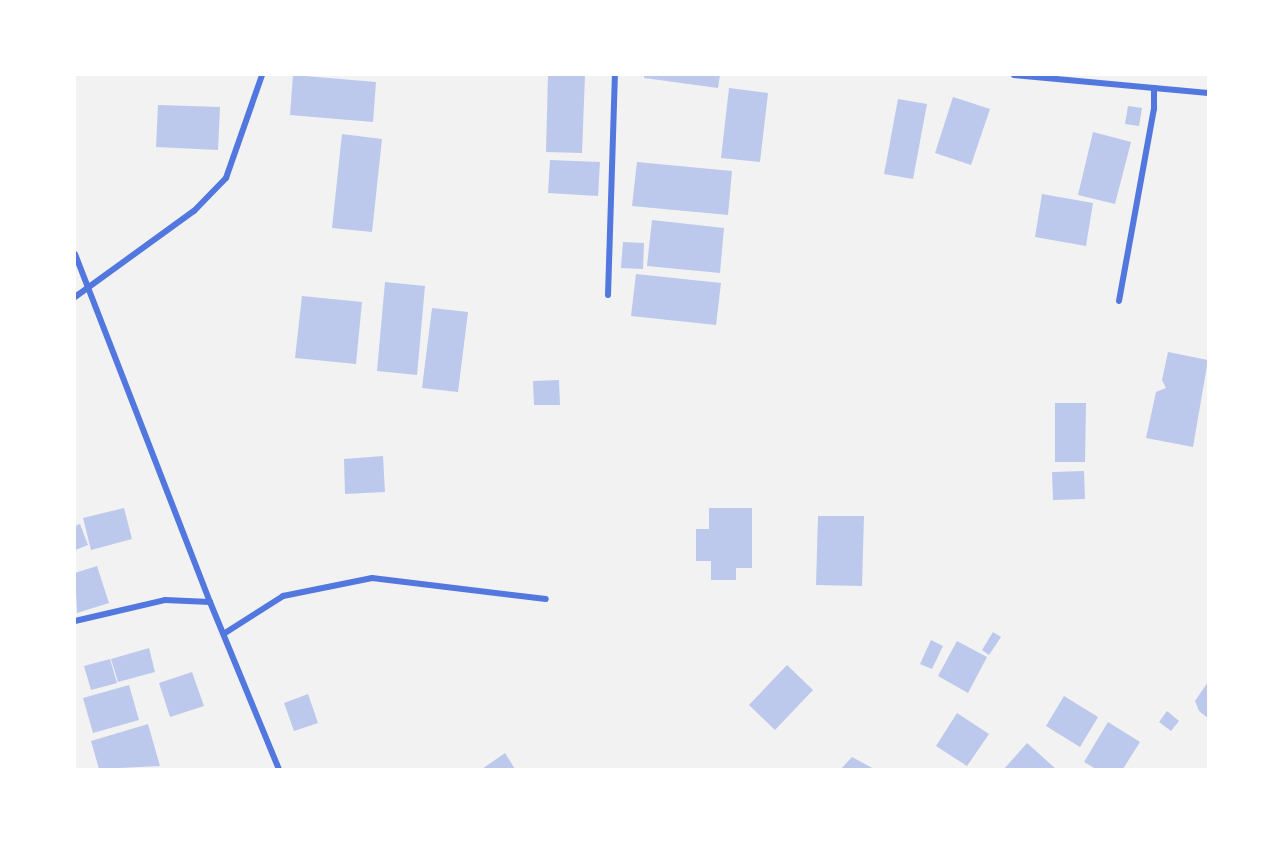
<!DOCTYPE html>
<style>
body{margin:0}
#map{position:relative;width:1283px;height:844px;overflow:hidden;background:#f2f2f2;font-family:Signika,sans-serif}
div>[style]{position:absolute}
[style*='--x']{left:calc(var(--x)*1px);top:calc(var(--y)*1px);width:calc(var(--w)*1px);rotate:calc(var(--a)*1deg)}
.building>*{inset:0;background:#bdc9ec}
.minor>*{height:6px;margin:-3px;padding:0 3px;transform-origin:3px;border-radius:3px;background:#5277de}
span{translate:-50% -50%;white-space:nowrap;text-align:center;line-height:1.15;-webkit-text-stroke:4.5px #fff;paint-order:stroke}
.frame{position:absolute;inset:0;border:76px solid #fff;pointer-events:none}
</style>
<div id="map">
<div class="building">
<div style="clip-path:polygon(293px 75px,376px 82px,373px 122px,290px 115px)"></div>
<div style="clip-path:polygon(548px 75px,585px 75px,582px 153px,546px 152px)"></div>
<div style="clip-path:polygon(644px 75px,720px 75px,718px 88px,644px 78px)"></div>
<div style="clip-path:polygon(729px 88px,768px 93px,760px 162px,721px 158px)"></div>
<div style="clip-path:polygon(953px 97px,990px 109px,971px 165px,935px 153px)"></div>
<div style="clip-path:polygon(898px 99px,927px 104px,913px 179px,884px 174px)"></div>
<div style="clip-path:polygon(158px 105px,220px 107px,218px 150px,156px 147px)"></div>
<div style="clip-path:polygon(1128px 106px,1142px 108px,1139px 126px,1125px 124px)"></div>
<div style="clip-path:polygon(1093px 132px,1131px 142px,1115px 204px,1078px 195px)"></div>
<div style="clip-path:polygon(342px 134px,382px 139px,372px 232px,332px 228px)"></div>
<div style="clip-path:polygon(550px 160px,600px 162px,598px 196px,548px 193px)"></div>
<div style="clip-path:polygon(637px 162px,732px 171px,728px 215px,632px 206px)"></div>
<div style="clip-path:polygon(1042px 194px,1093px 203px,1086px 246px,1035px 237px)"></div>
<div style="clip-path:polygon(652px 220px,724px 228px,720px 273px,647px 266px)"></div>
<div style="clip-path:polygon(623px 242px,644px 243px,643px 269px,621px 268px)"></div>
<div style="clip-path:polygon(636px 274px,721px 283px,716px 325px,631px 316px)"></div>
<div style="clip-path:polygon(385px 282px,425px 286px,417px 375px,377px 371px)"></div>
<div style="clip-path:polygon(302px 296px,362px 302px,356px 364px,295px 358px)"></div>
<div style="clip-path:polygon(432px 308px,468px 312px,458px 392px,422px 388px)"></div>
<div style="clip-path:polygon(1168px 352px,1208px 360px,1193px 447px,1146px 438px,1156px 392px,1166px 388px,1162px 380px)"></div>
<div style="clip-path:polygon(559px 380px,560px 405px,534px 405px,533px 381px)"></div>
<div style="clip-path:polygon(1055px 403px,1086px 403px,1085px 462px,1055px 462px)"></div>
<div style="clip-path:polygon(383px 456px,385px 492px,345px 494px,344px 459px)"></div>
<div style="clip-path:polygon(1084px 471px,1085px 499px,1053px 500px,1052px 472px)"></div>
<div style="clip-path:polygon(124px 508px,132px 539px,91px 550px,83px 518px)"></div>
<div style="clip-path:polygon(709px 508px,752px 508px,752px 568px,736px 568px,736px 580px,711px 580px,711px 561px,696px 561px,696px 529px,709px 529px)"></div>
<div style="clip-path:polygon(818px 516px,864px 516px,862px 586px,816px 585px)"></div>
<div style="clip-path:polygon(80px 524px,88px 545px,75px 550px,75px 526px)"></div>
<div style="clip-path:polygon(97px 566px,109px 603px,77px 613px,75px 573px)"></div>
<div style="clip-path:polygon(993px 632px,1001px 637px,989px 655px,982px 650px)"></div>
<div style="clip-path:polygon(931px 640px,943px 646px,932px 669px,920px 664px)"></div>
<div style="clip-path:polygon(957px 641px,987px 657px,968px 693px,938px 676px)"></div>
<div style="clip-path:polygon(149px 648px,155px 672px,118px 682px,111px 659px)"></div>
<div style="clip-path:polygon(110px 659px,117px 683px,91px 690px,84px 666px)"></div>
<div style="clip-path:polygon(787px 665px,813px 690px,775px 730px,749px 705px)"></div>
<div style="clip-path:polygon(192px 672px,204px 706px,170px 717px,159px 683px)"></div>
<div style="clip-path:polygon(1208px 682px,1208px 718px,1199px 711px,1195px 701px)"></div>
<div style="clip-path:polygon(129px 685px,139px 720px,93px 733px,83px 698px)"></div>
<div style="clip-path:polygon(308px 694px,318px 723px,294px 731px,284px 703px)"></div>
<div style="clip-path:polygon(1064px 696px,1098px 717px,1080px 747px,1046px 726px)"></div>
<div style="clip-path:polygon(1167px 711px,1179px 721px,1171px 731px,1159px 722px)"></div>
<div style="clip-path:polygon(957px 713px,989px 734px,967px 766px,936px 746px)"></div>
<div style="clip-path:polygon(1108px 722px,1140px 742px,1123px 769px,1096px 769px,1084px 762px)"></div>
<div style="clip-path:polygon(148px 724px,160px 766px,99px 769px,91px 741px)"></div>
<div style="clip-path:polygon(1027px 743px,1056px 769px,1004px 769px)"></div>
<div style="clip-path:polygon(505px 753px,515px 769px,482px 769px)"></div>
<div style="clip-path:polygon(852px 757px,874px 769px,841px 769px)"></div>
</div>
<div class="minor">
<div style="--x:1014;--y:75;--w:195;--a:5.3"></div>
<div style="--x:75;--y:254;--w:373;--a:68.8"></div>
<div style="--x:210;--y:602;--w:181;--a:67.6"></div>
<div style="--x:608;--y:295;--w:220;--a:-88.2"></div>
<div style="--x:75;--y:297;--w:147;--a:-35.9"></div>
<div style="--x:194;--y:211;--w:46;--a:-45.9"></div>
<div style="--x:226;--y:178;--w:109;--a:-70.7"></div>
<div style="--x:1119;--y:301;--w:195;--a:-79.7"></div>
<div style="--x:1154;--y:109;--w:21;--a:-90"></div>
<div style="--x:75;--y:621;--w:92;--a:-13.1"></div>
<div style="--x:165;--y:600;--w:45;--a:2.5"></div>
<div style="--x:225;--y:633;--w:69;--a:-32.5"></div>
<div style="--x:283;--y:596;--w:91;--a:-11.4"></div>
<div style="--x:372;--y:578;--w:175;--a:6.9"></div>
</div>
<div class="frame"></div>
</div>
